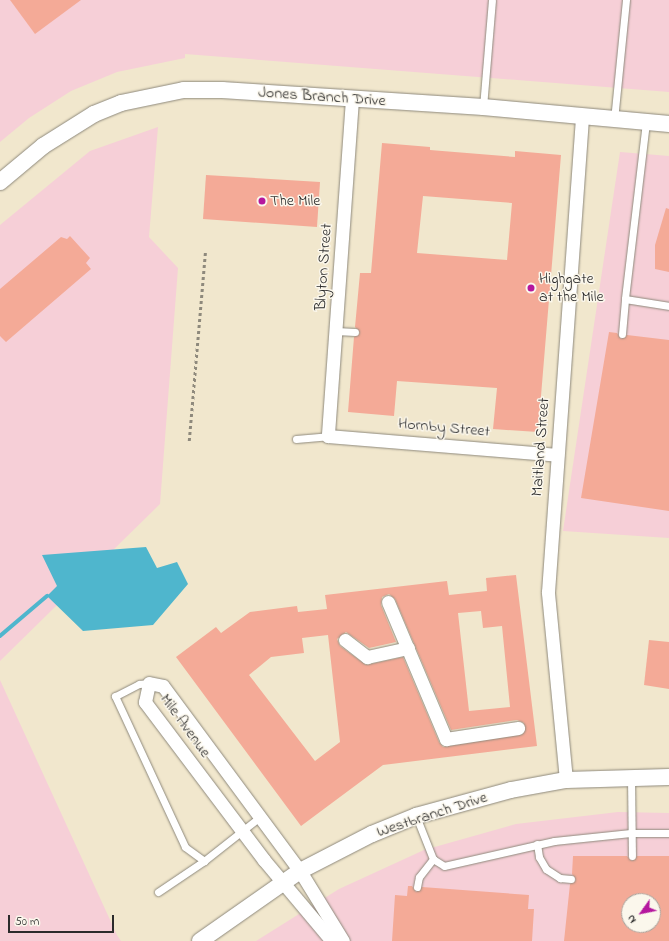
<!DOCTYPE html>
<style>
body{margin:0}
#map{position:relative;width:669px;height:941px;overflow:hidden;background:#f1e7cd;font-family:"Indie Flower",sans-serif}
div>[style]{position:absolute}
[style*='--x']{left:calc(var(--x)*1px);top:calc(var(--y)*1px);width:calc(var(--w)*1px);rotate:calc(var(--a)*1deg)}
.built>*{inset:0;background:#f6cfd7}
.water>*{inset:0;background:#4fb6cd}
.stream>*{height:4px;margin:-2px;padding:0 2px;transform-origin:2px;border-radius:2px;background:#4fb6cd}
.building>*{inset:0;background:#f4aa97}
.path>*{height:2.5px;margin-top:-1.25px;transform-origin:0;background:repeating-linear-gradient(90deg,#8e897c 0 3px,transparent 0 6px)}
.roads{filter:drop-shadow(0 0 1px #8e897c) drop-shadow(0 0 1px #8e897c)}
.service>*{height:7px;margin:-3.5px;padding:0 3.5px;transform-origin:3.5px;border-radius:3.5px;background:#fff}
.minor>*{height:13px;margin:-6.5px;padding:0 6.5px;transform-origin:6.5px;border-radius:6.5px;background:#fff}
.tertiary>*{height:16px;margin:-8px;padding:0 8px;transform-origin:8px;border-radius:8px;background:#fff}
.dots>*{width:11px;height:11px;translate:-50% -50%;box-sizing:border-box;border:2px solid #fbf7ec;border-radius:50%}
span{translate:-50% -50%;white-space:nowrap;text-align:center;line-height:1.15;-webkit-text-stroke:3px #fbf7ec;paint-order:stroke}
.street-label{font-size:16px;color:#2b2b2b}
.poi-label{font-size:16px;color:#2b2b2b}
.left{translate:0 -50%;text-align:left}
.north{position:absolute;left:621px;top:893px;width:40px;height:40px;box-sizing:border-box;background:#fbf7ec;border:1px solid #a8a59f;border-radius:50%;rotate:237deg;font-size:11px;font-weight:700;line-height:16px;text-align:center;color:#2b2b2b}
.north::after{content:'';display:block;margin:auto;width:14px;height:18px;background:#b5179e;clip-path:polygon(50% 0,100% 100%,50% 72%,0 100%)}
.scale{position:absolute;left:8px;top:915px;width:106px;height:18px;box-sizing:border-box;border:2px solid #2b2b2b;border-top:0;padding-left:5px;font-size:12px;line-height:14px;white-space:nowrap;color:#2b2b2b;-webkit-text-stroke:3px #fbf7ec;paint-order:stroke}
</style>
<div id="map">
<div class="built">
<div style="clip-path:polygon(0 0,669px 0,669px 92px,185px 54px,185px 58px,117px 72px,71px 91px,29px 118px,0 142px)"></div>
<div style="clip-path:polygon(158px 127px,149px 237px,178px 268px,160px 504px,0 661px,0 225px,90px 151px)"></div>
<div style="clip-path:polygon(620px 152px,669px 156px,669px 538px,563px 531px)"></div>
<div style="clip-path:polygon(0 680px,117px 935px,121px 941px,0 941px)"></div>
<div style="clip-path:polygon(evenodd,618px 812px,669px 813px,669px 941px,256px 941px,339px 889px,424px 850px,516px 824px,618px 812px,629px 901px,653px 901px,653px 925px,629px 925px,629px 901px)"></div>
</div>
<div class="water">
<div style="clip-path:polygon(146px 547px,157px 568px,177px 562px,188px 584px,153px 625px,83px 631px,47px 596px,57px 586px,42px 555px)"></div>
</div>
<div class="stream">
<div style="--x:0;--y:636;--w:62;--a:-40.4"></div>
</div>
<div class="building">
<div style="clip-path:polygon(10px 0,81px 0,35px 34px)"></div>
<div style="clip-path:polygon(evenodd,382px 143px,430px 147px,430px 150px,515px 157px,515px 151px,561px 155px,538px 432px,493px 429px,497px 388px,397px 381px,394px 416px,348px 412px,354px 337px,360px 333px,355px 327px,360px 273px,371px 273px,382px 143px,423px 196px,512px 203px,507px 260px,417px 253px,423px 196px)"></div>
<div style="clip-path:polygon(206px 175px,320px 182px,317px 227px,203px 219px)"></div>
<div style="clip-path:polygon(666px 208px,669px 209px,669px 272px,655px 269px,655px 245px)"></div>
<div style="clip-path:polygon(70px 236px,90px 258px,86px 263px,91px 269px,6px 342px,0 336px,0 289px,61px 237px,67px 239px)"></div>
<div style="clip-path:polygon(609px 332px,617px 333px,621px 339px,627px 335px,669px 340px,669px 511px,581px 498px)"></div>
<div style="clip-path:polygon(evenodd,516px 575px,537px 746px,383px 765px,301px 826px,176px 657px,216px 627px,221px 633px,250px 612px,297px 606px,298px 612px,327px 609px,325px 595px,447px 581px,449px 595px,487px 591px,486px 578px,516px 575px,389px 594px,395px 599px,451px 730px,517px 720px,524px 723px,523px 734px,443px 747px,439px 742px,403px 657px,366px 665px,340px 646px,337px 639px,346px 632px,369px 648px,396px 642px,381px 605px,382px 597px,389px 594px,516px 575px,481px 611px,483px 628px,502px 626px,510px 707px,469px 711px,458px 613px,481px 611px,516px 575px,328px 635px,340px 742px,315px 761px,249px 675px,271px 657px,304px 653px,302px 638px,328px 635px)"></div>
<div style="clip-path:polygon(649px 640px,669px 642px,669px 689px,644px 685px)"></div>
<div style="clip-path:polygon(evenodd,573px 856px,627px 856px,632px 861px,637px 856px,669px 856px,669px 941px,564px 941px,570px 884px,576px 880px,572px 874px,573px 856px,629px 901px,657px 901px,655px 925px,629px 925px,629px 901px)"></div>
<div style="clip-path:polygon(408px 886px,412px 886px,416px 892px,422px 887px,529px 895px,528px 909px,534px 909px,532px 941px,392px 941px,395px 895px,407px 896px)"></div>
</div>
<div class="path">
<div style="--x:189;--y:441;--w:189;--a:-85.1"></div>
</div>
<div class="roads">
<div class="service">
<div style="--x:483;--y:107;--w:107;--a:-85.2"></div>
<div style="--x:614;--y:120;--w:121;--a:-84.3"></div>
<div style="--x:646;--y:122;--w:178;--a:96.8"></div>
<div style="--x:625;--y:299;--w:45;--a:9"></div>
<div style="--x:336;--y:331;--w:19;--a:3"></div>
<div style="--x:622;--y:334;--w:35;--a:-85"></div>
<div style="--x:296;--y:439;--w:32;--a:-5"></div>
<div style="--x:149;--y:683;--w:10;--a:174"></div>
<div style="--x:139;--y:684;--w:27;--a:153"></div>
<div style="--x:115;--y:696;--w:166;--a:65.1"></div>
<div style="--x:185;--y:847;--w:24;--a:36"></div>
<div style="--x:631;--y:777;--w:79;--a:89.3"></div>
<div style="--x:416;--y:816;--w:46;--a:68.4"></div>
<div style="--x:537;--y:844;--w:13;--a:81"></div>
<div style="--x:539;--y:857;--w:14;--a:60"></div>
<div style="--x:546;--y:869;--w:17;--a:33"></div>
<div style="--x:560;--y:878;--w:11;--a:5"></div>
<div style="--x:417;--y:887;--w:10;--a:-79"></div>
<div style="--x:419;--y:877;--w:23;--a:-52"></div>
<div style="--x:433;--y:859;--w:13;--a:32"></div>
<div style="--x:444;--y:866;--w:113;--a:-12.8"></div>
<div style="--x:554;--y:841;--w:77;--a:-5.9"></div>
<div style="--x:631;--y:833;--w:38;--a:0"></div>
<div style="--x:158;--y:892;--w:55;--a:-34"></div>
<div style="--x:204;--y:861;--w:71;--a:-38.2"></div>
</div>
<div class="minor">
<div style="--x:352;--y:99;--w:338;--a:94.1"></div>
<div style="--x:328;--y:436;--w:230;--a:4.7"></div>
<div style="--x:388;--y:602;--w:149;--a:67.1"></div>
<div style="--x:446;--y:739;--w:73;--a:-8.7"></div>
<div style="--x:345;--y:640;--w:28;--a:38"></div>
<div style="--x:367;--y:657;--w:42;--a:-12.4"></div>
<div style="--x:566;--y:780;--w:189;--a:-95.5"></div>
<div style="--x:548;--y:592;--w:477;--a:-85.9"></div>
<div style="--x:332;--y:941;--w:106;--a:-130"></div>
<div style="--x:264;--y:860;--w:198;--a:-127"></div>
<div style="--x:145;--y:702;--w:19;--a:-78"></div>
<div style="--x:149;--y:683;--w:14;--a:12"></div>
<div style="--x:163;--y:686;--w:230;--a:53.5"></div>
<div style="--x:300;--y:871;--w:82;--a:58.4"></div>
</div>
<div class="tertiary">
<div style="--x:0;--y:182;--w:56;--a:-39.9"></div>
<div style="--x:43;--y:146;--w:60;--a:-32.1"></div>
<div style="--x:94;--y:114;--w:29;--a:-22"></div>
<div style="--x:121;--y:103;--w:64;--a:-11.7"></div>
<div style="--x:184;--y:90;--w:38;--a:0"></div>
<div style="--x:222;--y:90;--w:262;--a:3.7"></div>
<div style="--x:483;--y:107;--w:187;--a:5.2"></div>
<div style="--x:200;--y:941;--w:122;--a:-35"></div>
<div style="--x:300;--y:871;--w:81;--a:-27.2"></div>
<div style="--x:372;--y:834;--w:48;--a:-22.2"></div>
<div style="--x:416;--y:816;--w:98;--a:-15.3"></div>
<div style="--x:511;--y:790;--w:56;--a:-10.3"></div>
<div style="--x:566;--y:780;--w:103;--a:-1.7"></div>
</div>
</div>
<div class="dots">
<div style="left:262px;top:201px;background:#b5179e"></div>
<div style="left:531px;top:288px;background:#b5179e"></div>
</div>
<div class="street-label">
<span style="left:322px;top:97px;rotate:4deg">Jones Branch Drive</span>
<span style="left:324px;top:267px;rotate:-86deg">Blyton Street</span>
<span style="left:444px;top:428px;rotate:5deg">Hornby Street</span>
<span style="left:541px;top:447px;rotate:-86deg">Maitland Street</span>
<span style="left:185px;top:726px;rotate:54deg">Mile Avenue</span>
<span style="left:432px;top:815px;rotate:-18deg">Westbranch Drive</span>
</div>
<div class="poi-label">
<span class="left" style="left:270px;top:201px">The Mile</span>
<span class="left" style="left:539px;top:288px">Highgate<br>at the Mile</span>
</div>
<div class="north">N</div>
<div class="scale">50 m</div>
</div>
